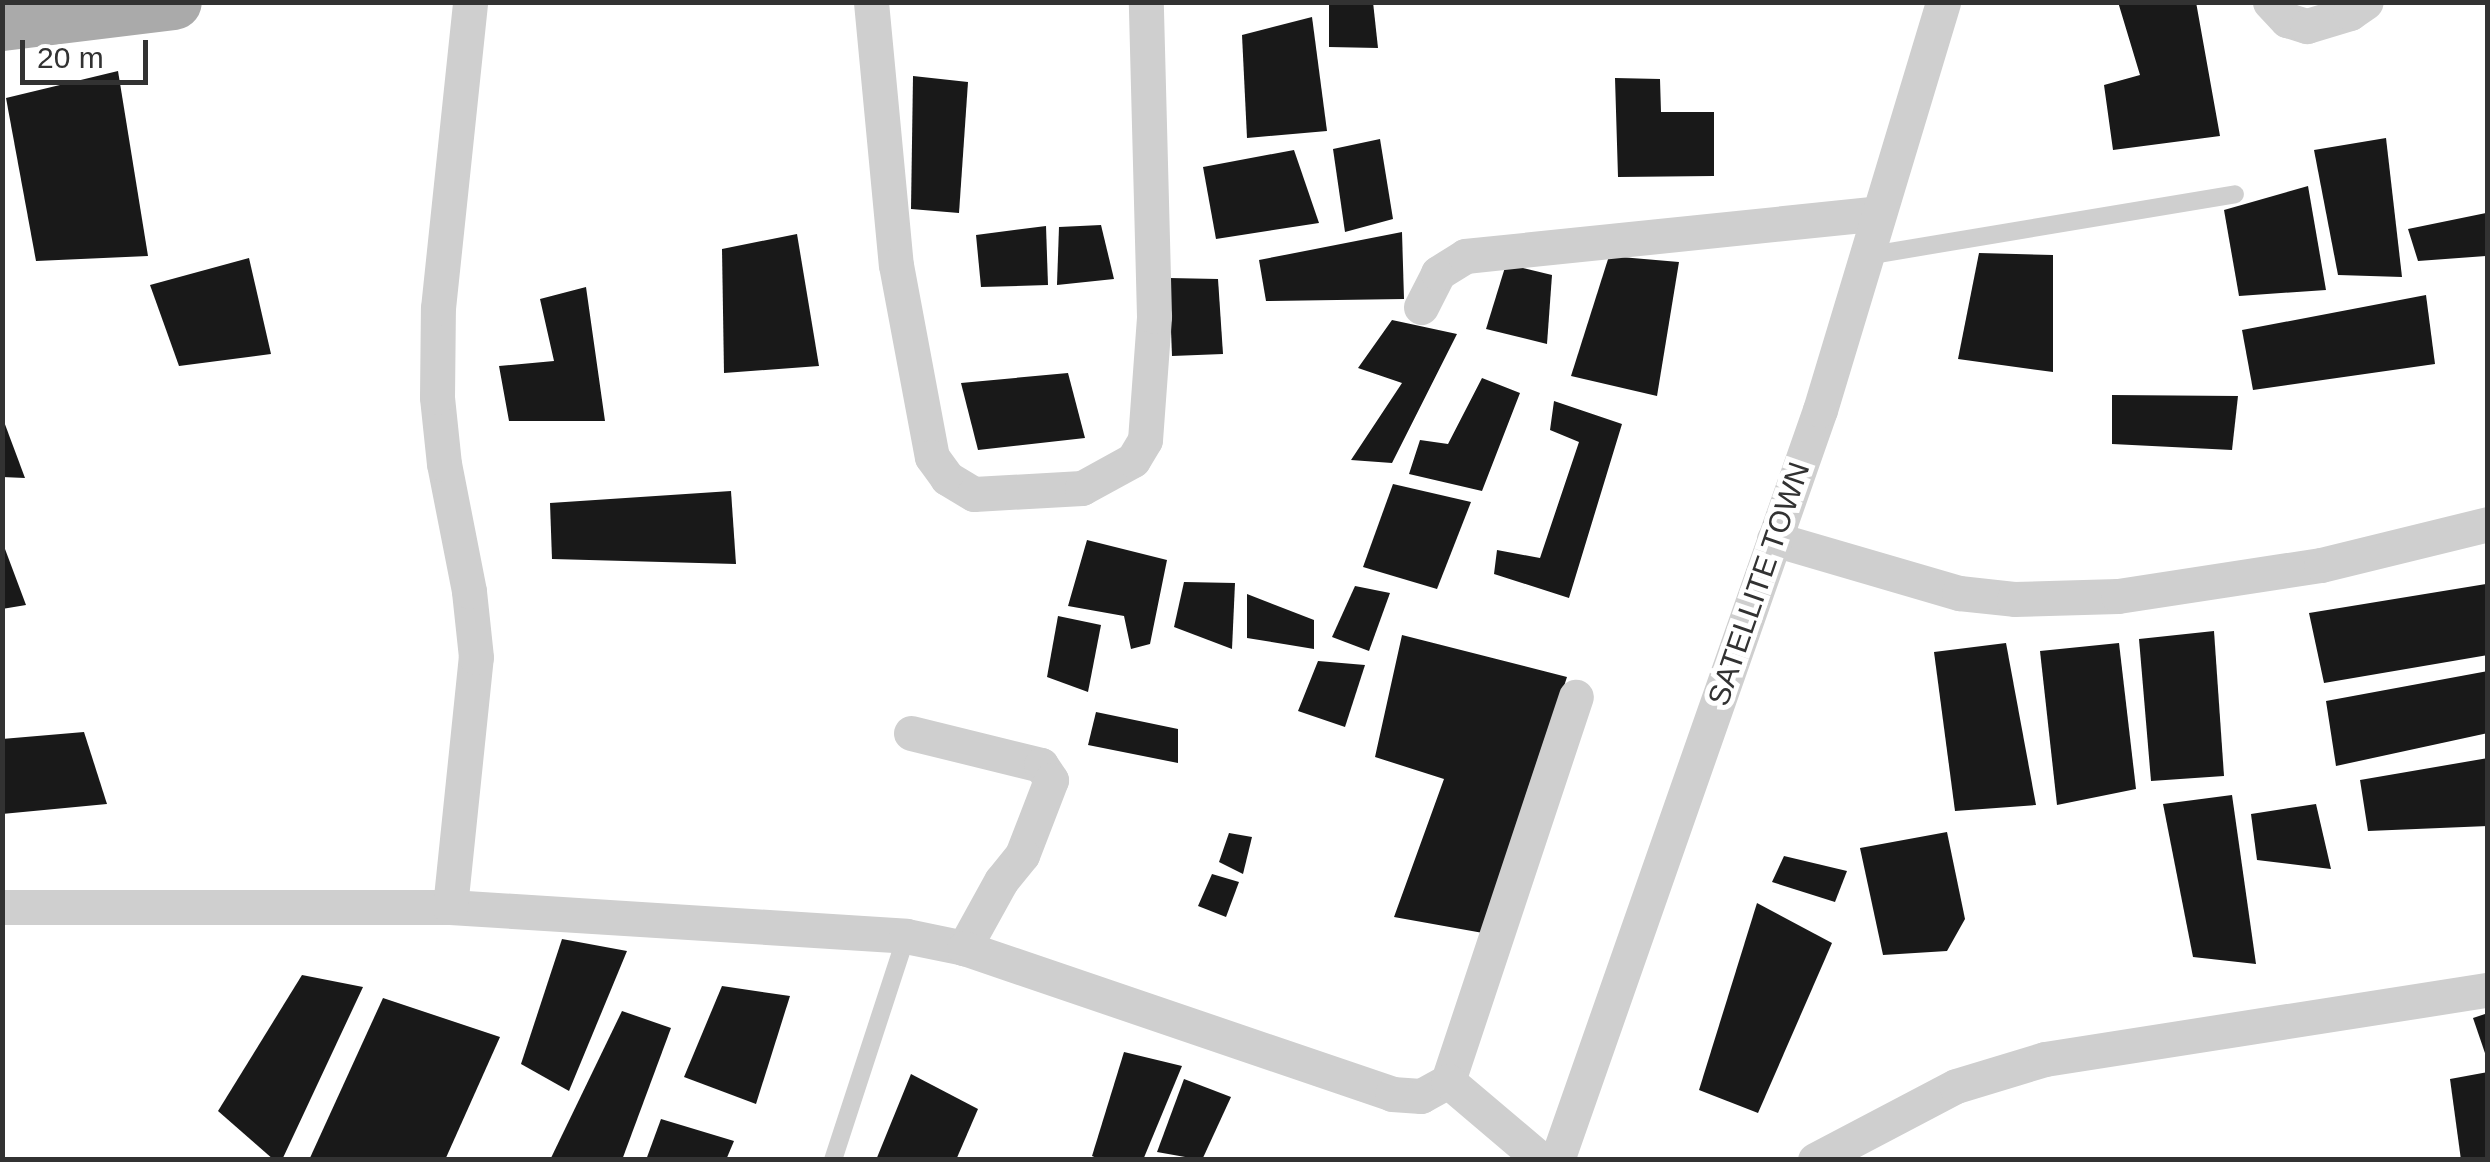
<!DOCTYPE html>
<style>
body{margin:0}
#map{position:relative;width:2490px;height:1162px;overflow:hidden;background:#fff;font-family:Helvetica,sans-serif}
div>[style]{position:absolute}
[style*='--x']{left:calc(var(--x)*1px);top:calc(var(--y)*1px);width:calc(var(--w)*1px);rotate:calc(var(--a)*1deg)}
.building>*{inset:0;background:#191919}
.service>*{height:18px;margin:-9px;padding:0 9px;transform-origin:9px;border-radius:9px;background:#cfcfcf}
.minor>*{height:35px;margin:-17.5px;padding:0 17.5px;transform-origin:17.5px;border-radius:17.5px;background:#cfcfcf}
.primary>*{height:55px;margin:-27.5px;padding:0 27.5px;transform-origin:27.5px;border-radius:27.5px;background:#aaa}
span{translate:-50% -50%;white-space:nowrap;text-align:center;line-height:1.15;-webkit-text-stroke:10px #fff;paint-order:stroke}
.street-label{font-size:30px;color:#323232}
.frame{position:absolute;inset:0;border:5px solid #323232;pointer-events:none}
.scale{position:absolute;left:20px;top:40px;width:128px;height:45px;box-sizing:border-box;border:5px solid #323232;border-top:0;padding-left:12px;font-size:30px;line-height:35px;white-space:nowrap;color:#323232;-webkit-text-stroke:8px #fff;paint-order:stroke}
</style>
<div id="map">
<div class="building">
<div style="clip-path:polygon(1329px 2px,1373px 2px,1378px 48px,1329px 47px)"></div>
<div style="clip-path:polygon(2118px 2px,2196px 2px,2220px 136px,2113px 150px,2104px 85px,2140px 75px)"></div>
<div style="clip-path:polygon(1312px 17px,1327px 131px,1247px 138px,1242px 35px)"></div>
<div style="clip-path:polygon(118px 71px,148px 256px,36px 261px,6px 98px)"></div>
<div style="clip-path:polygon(913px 76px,968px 82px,959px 213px,911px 209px)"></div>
<div style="clip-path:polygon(1615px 78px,1660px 79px,1661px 112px,1714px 112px,1714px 176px,1618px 177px)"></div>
<div style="clip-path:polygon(2386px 138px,2402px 277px,2338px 275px,2314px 150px)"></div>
<div style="clip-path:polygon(1380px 139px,1393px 219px,1345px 232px,1333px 149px)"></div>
<div style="clip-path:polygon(1294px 150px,1319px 223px,1216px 239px,1203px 167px)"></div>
<div style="clip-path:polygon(2308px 186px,2326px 290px,2239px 296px,2224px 210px)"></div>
<div style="clip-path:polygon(2486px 213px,2486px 256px,2418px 261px,2408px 229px)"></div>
<div style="clip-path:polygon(1101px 225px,1114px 279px,1057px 285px,1059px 227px)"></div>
<div style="clip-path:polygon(1046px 226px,1048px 285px,981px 287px,976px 235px)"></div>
<div style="clip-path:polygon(1402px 232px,1404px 299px,1266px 301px,1259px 260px)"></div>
<div style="clip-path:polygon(797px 234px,819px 366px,724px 373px,722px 249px)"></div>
<div style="clip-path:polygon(1979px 253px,2053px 255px,2053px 372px,1958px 359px)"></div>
<div style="clip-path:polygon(1609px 256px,1679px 262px,1657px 396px,1571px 376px)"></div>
<div style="clip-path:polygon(249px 258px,271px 354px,179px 366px,150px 285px)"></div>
<div style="clip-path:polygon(1506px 264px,1552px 275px,1547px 344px,1486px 329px)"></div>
<div style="clip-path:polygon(1169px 278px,1218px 279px,1223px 354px,1172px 356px)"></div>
<div style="clip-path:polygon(586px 287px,605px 421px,509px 421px,499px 366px,554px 361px,540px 299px)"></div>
<div style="clip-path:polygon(2426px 295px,2435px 364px,2253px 390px,2242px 330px)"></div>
<div style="clip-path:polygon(1392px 320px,1457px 334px,1392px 463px,1351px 460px,1402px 383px,1358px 368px)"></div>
<div style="clip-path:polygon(1068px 373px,1085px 438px,978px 450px,961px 383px)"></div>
<div style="clip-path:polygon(1482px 378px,1520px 393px,1482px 491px,1409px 474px,1420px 440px,1448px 444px)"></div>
<div style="clip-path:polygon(2112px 395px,2238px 396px,2232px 450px,2112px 444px)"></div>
<div style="clip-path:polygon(1554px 401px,1622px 424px,1569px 598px,1494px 574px,1497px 550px,1540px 558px,1579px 442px,1550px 430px)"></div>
<div style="clip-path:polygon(2px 419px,3px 419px,25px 478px,2px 477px)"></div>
<div style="clip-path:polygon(1393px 484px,1471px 502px,1437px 589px,1363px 567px)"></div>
<div style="clip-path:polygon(731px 491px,736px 564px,552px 559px,550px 503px)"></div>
<div style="clip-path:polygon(1087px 540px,1167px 560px,1150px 644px,1131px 649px,1124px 616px,1068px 606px)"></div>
<div style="clip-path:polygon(2px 541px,26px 605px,2px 609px)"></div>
<div style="clip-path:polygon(1184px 582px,1235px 583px,1232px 649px,1174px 627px)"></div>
<div style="clip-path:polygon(2486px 584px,2488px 655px,2324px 683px,2309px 613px)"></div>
<div style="clip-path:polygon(1355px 586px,1390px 593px,1369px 651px,1332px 637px)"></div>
<div style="clip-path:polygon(1247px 594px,1314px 620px,1314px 649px,1247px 638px)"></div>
<div style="clip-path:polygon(1058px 616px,1101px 625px,1088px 692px,1047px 677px)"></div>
<div style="clip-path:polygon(2214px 631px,2224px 776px,2151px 781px,2139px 639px)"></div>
<div style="clip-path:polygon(1402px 635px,1567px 677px,1483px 933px,1394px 917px,1444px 779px,1375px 757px)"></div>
<div style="clip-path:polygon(2006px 643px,2036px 805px,1955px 811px,1934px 652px)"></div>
<div style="clip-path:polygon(2119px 643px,2136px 789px,2057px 805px,2040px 651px)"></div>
<div style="clip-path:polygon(1318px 661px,1365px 665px,1345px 727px,1298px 711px)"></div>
<div style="clip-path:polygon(2488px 671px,2488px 733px,2336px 766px,2326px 701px)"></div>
<div style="clip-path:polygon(1096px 712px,1178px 729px,1178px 763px,1088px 745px)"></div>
<div style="clip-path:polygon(84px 732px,107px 804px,2px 814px,2px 739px)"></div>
<div style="clip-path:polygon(2488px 758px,2488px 826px,2368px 831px,2360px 780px)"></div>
<div style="clip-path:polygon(2232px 795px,2256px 964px,2193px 957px,2163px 804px)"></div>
<div style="clip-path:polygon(2316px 804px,2331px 869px,2257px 860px,2251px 814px)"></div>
<div style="clip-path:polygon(1947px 832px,1965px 919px,1947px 951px,1883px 955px,1860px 848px)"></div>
<div style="clip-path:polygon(1229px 833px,1252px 837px,1243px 874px,1219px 862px)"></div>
<div style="clip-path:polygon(1784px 856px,1847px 871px,1835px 902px,1772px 882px)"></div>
<div style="clip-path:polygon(1212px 874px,1239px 882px,1226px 917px,1198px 906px)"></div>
<div style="clip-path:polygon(1757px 903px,1832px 943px,1758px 1113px,1699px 1090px)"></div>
<div style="clip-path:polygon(562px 939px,627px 951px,569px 1091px,521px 1064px)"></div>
<div style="clip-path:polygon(302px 975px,363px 987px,282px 1160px,274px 1160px,218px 1111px)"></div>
<div style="clip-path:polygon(722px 986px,790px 996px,756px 1104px,684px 1077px)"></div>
<div style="clip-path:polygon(383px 998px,500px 1037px,445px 1160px,309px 1160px)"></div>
<div style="clip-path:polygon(622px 1011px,671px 1028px,622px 1160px,550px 1160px)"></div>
<div style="clip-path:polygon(2488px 1013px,2488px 1059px,2487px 1059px,2473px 1018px)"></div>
<div style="clip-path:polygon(1124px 1052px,1182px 1066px,1143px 1160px,1101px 1160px,1092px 1156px)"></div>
<div style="clip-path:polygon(2488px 1072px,2488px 1160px,2461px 1160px,2450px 1079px)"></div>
<div style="clip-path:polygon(911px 1074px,978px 1109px,956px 1160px,876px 1160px)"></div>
<div style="clip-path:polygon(1184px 1079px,1231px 1097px,1202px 1160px,1157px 1152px)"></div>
<div style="clip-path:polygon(661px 1119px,734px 1141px,726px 1160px,646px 1160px)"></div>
</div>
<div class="service">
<div style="--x:1866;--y:256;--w:374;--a:-9.5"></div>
<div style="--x:833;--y:1160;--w:236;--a:-71.9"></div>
</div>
<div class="minor">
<div style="--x:871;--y:2;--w:264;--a:84.6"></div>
<div style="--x:896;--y:265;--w:195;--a:79.4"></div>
<div style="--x:932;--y:457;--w:26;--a:54"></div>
<div style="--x:947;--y:478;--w:31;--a:31"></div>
<div style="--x:974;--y:494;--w:108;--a:-3.2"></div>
<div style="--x:1082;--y:488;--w:58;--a:-28.8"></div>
<div style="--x:1133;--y:460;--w:23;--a:-59"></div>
<div style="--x:1145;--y:440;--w:124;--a:-85.8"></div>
<div style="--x:1154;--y:316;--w:314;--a:-91.5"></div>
<div style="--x:2270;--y:2;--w:25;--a:47"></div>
<div style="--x:2287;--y:20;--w:21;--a:17"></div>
<div style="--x:2307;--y:26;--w:45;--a:-16.8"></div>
<div style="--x:2350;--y:13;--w:19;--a:-35"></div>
<div style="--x:1421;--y:307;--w:38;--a:-63"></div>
<div style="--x:1438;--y:273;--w:32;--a:-32"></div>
<div style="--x:1465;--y:256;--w:416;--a:-5.9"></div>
<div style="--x:1774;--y:539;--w:193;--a:16.3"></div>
<div style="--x:1959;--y:593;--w:55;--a:6.2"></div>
<div style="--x:2014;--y:599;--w:104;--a:-1.7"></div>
<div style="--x:2118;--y:596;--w:205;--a:-8.7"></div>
<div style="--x:2321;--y:565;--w:172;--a:-13.8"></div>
<div style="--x:911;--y:733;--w:134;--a:13.8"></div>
<div style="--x:1041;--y:765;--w:18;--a:56"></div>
<div style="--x:1051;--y:780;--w:80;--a:111.1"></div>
<div style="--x:1022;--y:855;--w:33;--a:129"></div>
<div style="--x:1001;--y:881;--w:77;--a:118.9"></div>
<div style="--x:2;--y:907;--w:448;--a:0"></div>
<div style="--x:450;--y:907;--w:457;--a:3.6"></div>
<div style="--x:906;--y:936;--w:59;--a:11.7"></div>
<div style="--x:964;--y:948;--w:452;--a:18.8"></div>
<div style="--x:1392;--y:1094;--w:29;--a:4"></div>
<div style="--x:1421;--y:1096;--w:31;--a:-29"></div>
<div style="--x:1448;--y:1081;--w:405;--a:-71.6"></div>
<div style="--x:450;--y:907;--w:251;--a:-84.1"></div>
<div style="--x:476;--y:657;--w:66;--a:-96.1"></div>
<div style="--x:469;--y:591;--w:129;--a:-101.1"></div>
<div style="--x:444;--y:464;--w:67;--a:-96"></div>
<div style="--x:437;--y:397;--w:89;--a:-89.4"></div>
<div style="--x:438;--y:308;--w:308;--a:-84"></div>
<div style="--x:1448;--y:1081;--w:122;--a:40.3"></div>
<div style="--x:1557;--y:1160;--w:795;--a:-70.68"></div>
<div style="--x:1820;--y:410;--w:426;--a:-73.2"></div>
<div style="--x:1815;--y:1160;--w:159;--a:-27.7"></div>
<div style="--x:1956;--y:1086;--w:93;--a:-16.9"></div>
<div style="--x:2045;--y:1059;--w:448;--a:-8.9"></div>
</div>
<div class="primary">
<div style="--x:2;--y:23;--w:173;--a:-7"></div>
</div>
<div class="street-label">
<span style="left:1759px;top:584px;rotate:-71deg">SATELLITE TOWN</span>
</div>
<div class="frame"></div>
<div class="scale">20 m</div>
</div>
